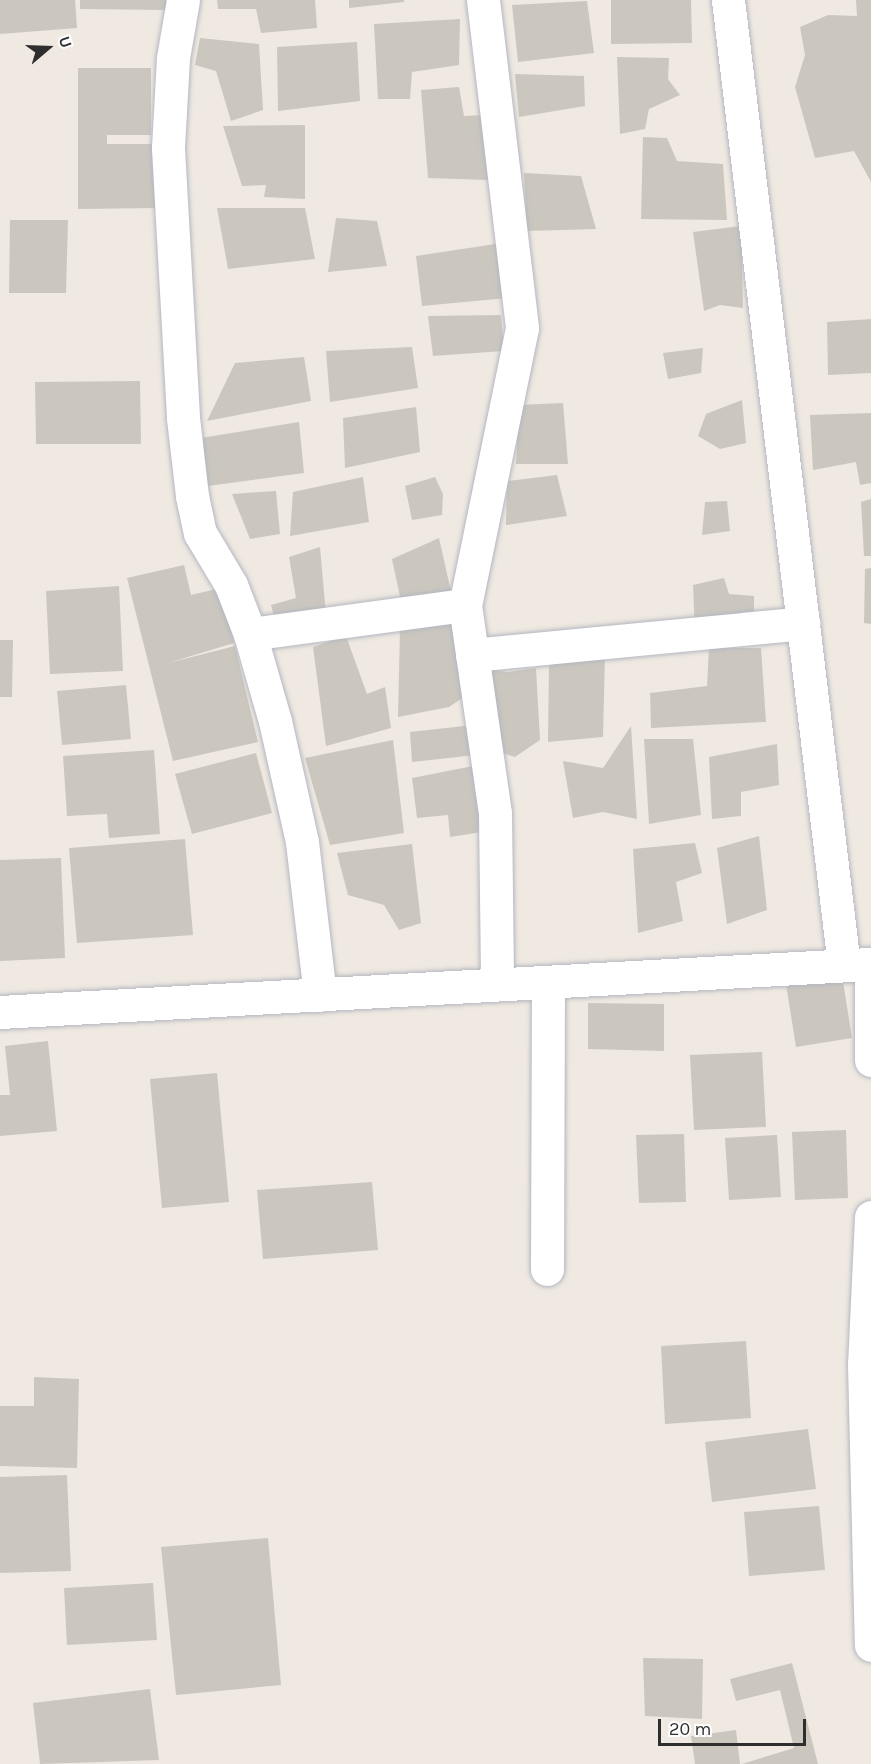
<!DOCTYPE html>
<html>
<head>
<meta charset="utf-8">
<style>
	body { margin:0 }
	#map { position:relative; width:871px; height:1764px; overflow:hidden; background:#efe9e1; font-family:Karla,sans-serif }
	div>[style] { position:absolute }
	.building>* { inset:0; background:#cbc7bf }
	.roads { filter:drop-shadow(0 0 2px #b4b7c1) drop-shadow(0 0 2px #b4b7c1) }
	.minor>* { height:33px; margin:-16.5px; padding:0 16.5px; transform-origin:16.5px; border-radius:16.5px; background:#fff }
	span { translate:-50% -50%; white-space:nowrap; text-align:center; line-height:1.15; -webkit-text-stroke:6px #fff; paint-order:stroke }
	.north { position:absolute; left:18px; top:18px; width:60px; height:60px; -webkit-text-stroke:4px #fff; paint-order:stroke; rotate:71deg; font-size:16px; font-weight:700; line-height:24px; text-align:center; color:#2e2e2e }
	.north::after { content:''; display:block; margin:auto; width:21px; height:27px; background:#2e2e2e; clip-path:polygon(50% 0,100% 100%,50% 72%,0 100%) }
	.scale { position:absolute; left:658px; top:1719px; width:148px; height:27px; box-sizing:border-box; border:3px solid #2e2e2e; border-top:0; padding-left:8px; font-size:18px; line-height:21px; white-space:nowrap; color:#2e2e2e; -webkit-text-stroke:4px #fff; paint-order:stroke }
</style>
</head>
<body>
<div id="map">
	<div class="building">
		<div style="clip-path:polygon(0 0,75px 0,77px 28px,0 34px)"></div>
		<div style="clip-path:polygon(80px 0,166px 0,166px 10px,80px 9px)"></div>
		<div style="clip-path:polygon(217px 0,315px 0,317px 28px,261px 33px,256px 9px,218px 9px)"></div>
		<div style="clip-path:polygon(349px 0,404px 0,404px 2px,349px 8px)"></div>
		<div style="clip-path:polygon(611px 0,691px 0,692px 43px,611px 44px)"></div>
		<div style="clip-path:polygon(856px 0,871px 0,871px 182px,854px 151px,815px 158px,795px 87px,805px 55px,800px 27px,828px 15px,857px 16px)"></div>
		<div style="clip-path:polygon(587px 1px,594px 53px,518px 62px,512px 5px)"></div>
		<div style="clip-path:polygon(460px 19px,459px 65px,412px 72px,410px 99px,378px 99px,374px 24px)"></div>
		<div style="clip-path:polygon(200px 38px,259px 44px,263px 110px,231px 121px,216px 71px,195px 65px)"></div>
		<div style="clip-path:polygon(357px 42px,360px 101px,278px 111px,277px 47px)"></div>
		<div style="clip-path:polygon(617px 57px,669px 58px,668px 79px,680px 95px,649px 109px,645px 129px,620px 134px)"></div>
		<div style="clip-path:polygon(78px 68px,151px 68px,151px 135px,107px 135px,107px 144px,158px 144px,158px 208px,78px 209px)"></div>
		<div style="clip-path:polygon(515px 74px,584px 76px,585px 106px,519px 117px)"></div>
		<div style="clip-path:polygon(459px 87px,464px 116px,484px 115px,488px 180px,428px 178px,421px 90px)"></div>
		<div style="clip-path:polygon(305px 125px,305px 199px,264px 197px,266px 185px,242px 186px,223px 126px)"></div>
		<div style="clip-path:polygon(643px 137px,667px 138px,677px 161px,723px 164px,727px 220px,641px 219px)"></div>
		<div style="clip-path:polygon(524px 173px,581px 176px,596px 229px,527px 231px)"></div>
		<div style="clip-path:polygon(217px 208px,305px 208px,315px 259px,228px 269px)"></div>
		<div style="clip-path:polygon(336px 218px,377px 221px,387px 266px,328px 272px)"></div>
		<div style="clip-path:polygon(10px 220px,68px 220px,66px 293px,9px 293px)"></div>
		<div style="clip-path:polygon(741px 226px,743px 308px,720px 305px,704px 311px,693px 232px)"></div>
		<div style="clip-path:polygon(502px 243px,507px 298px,422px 306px,416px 256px)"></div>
		<div style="clip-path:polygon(501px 315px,504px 351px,433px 356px,428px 316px)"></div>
		<div style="clip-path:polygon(871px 319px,871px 373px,828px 375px,827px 322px)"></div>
		<div style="clip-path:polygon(412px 347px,418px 388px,330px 402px,326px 351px)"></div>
		<div style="clip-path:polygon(703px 348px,701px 373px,668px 379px,663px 353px)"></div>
		<div style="clip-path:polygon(304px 357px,311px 401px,207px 421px,235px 363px)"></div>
		<div style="clip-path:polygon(140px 381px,141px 444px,36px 444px,35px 382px)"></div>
		<div style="clip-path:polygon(742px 400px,746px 443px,720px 449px,698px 436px,706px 414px)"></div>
		<div style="clip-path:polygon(563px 403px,568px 464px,516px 464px,519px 405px)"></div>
		<div style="clip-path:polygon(416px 407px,420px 452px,345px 468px,343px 418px)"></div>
		<div style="clip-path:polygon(871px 413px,871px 483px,860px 485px,856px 462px,813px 470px,810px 415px)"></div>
		<div style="clip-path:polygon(299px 422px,304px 473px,208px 486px,196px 465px,195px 439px)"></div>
		<div style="clip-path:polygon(557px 475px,567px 516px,506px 525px,507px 481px)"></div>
		<div style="clip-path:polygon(363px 477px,369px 522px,290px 536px,293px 492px)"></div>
		<div style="clip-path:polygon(435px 477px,443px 494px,442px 515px,412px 520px,405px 486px)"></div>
		<div style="clip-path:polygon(276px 491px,280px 534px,250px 539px,232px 494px)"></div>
		<div style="clip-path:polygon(871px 499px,871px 556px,864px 556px,861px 502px)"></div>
		<div style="clip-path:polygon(727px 501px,730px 531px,702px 535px,705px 502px)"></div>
		<div style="clip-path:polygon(439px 538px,452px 596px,402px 606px,392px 559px)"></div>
		<div style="clip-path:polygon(320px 547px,326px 615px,276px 624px,271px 605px,296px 598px,289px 557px)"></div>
		<div style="clip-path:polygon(184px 565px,191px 595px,221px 588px,234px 643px,168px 663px,235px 646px,258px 742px,173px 761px,127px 578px)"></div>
		<div style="clip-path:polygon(871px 568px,871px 624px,864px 623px,865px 569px)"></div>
		<div style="clip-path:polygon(724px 578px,729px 594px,754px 596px,754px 627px,695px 633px,693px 585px)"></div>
		<div style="clip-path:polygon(119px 586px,123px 671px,50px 674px,46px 591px)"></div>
		<div style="clip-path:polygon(453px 618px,467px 695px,449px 707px,398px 717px,400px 628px)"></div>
		<div style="clip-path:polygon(346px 636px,367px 694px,385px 687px,391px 728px,326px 746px,313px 647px)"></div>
		<div style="clip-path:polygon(0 640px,13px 640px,12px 697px,0 697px)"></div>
		<div style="clip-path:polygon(709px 648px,761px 648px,766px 722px,651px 728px,650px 693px,707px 686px)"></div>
		<div style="clip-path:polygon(605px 654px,603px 737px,548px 742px,549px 665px)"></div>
		<div style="clip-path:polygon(536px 668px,540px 740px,515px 757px,496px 751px,482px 669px,508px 672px)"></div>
		<div style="clip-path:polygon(126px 685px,131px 739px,62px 745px,57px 691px)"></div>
		<div style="clip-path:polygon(473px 725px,476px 755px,412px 762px,410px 732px)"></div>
		<div style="clip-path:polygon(631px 726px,637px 819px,603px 812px,573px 818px,563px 761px,603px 768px)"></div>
		<div style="clip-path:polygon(644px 739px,693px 739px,701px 815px,649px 824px)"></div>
		<div style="clip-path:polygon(393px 740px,404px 833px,330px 845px,305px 758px)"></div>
		<div style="clip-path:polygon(777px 744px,779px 785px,741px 792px,741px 816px,712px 819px,709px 757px)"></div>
		<div style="clip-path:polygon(154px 750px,160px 834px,109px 838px,107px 814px,67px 816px,63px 756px)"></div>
		<div style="clip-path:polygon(256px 753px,272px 813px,192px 834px,175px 774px)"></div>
		<div style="clip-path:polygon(473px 766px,482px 832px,450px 837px,448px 815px,417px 818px,412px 778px)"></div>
		<div style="clip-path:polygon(759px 836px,767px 910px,727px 924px,717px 848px)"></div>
		<div style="clip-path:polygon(185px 839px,193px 935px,77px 943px,69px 848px)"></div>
		<div style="clip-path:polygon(695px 843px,702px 873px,676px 882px,683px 921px,638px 933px,633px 849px)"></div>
		<div style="clip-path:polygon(412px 844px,421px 923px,399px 930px,384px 905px,348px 895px,337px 853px)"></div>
		<div style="clip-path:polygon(61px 858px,65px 958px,0 961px,0 860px)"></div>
		<div style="clip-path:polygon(842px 975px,852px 1038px,796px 1047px,786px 984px)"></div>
		<div style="clip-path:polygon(588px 1003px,664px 1004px,664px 1051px,588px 1049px)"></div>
		<div style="clip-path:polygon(48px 1041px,57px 1131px,0 1136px,0 1095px,10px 1095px,5px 1046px)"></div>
		<div style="clip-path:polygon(762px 1052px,766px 1127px,694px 1130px,690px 1055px)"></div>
		<div style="clip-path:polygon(217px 1073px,229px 1202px,162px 1208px,150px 1079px)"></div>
		<div style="clip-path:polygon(846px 1130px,848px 1198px,795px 1200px,792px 1132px)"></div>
		<div style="clip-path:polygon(684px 1134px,686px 1202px,639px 1203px,636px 1135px)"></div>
		<div style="clip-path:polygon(777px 1135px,781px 1197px,729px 1200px,725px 1138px)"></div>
		<div style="clip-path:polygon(372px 1182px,378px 1250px,263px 1259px,257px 1190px)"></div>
		<div style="clip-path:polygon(746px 1341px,751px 1418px,665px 1424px,661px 1346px)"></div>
		<div style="clip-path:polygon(34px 1377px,79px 1379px,77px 1468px,0 1466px,0 1406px,34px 1406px)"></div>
		<div style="clip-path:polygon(808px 1429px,816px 1489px,712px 1502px,705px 1442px)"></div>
		<div style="clip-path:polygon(67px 1475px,71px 1571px,0 1573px,0 1477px)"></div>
		<div style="clip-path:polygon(819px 1506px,825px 1570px,749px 1576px,744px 1512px)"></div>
		<div style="clip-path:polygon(268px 1538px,281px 1685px,176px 1695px,161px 1547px)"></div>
		<div style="clip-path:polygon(153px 1583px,157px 1640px,67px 1645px,64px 1588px)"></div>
		<div style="clip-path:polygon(643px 1658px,703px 1659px,702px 1719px,645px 1716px)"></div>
		<div style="clip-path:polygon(792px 1663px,818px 1764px,742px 1764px,794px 1748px,780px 1690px,736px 1701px,730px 1679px)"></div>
		<div style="clip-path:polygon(150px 1689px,159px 1760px,40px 1764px,33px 1703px)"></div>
		<div style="clip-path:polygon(736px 1730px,740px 1764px,695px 1764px,691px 1736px)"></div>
	</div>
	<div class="roads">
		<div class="minor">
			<div style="left:183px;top:0;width:59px;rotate:99.8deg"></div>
			<div style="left:173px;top:58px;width:90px;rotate:93.2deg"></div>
			<div style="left:168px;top:148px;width:270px;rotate:86.8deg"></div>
			<div style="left:183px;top:418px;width:79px;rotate:83.4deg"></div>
			<div style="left:192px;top:496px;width:38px;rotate:78deg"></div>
			<div style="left:200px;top:533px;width:61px;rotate:59.2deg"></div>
			<div style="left:231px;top:585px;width:53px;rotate:68.8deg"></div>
			<div style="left:250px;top:634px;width:91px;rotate:74deg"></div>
			<div style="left:275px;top:721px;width:124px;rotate:77.4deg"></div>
			<div style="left:302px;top:842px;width:154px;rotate:83.3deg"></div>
			<div style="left:483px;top:0;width:330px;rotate:83.2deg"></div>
			<div style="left:522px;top:328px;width:283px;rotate:101.6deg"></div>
			<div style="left:465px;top:605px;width:210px;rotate:81.8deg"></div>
			<div style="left:495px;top:813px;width:171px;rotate:89.3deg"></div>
			<div style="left:728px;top:0;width:972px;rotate:83.15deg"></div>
			<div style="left:250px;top:634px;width:217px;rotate:-7.7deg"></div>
			<div style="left:472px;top:655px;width:333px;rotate:-5.5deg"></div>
			<div style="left:871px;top:964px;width:96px;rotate:90deg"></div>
			<div style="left:0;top:1012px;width:871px;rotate:-3.16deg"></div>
			<div style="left:871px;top:1217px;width:147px;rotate:92.7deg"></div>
			<div style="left:864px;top:1364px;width:281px;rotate:88.6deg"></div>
			<div style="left:547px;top:1269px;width:287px;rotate:-89.8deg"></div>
		</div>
	</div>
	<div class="north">U</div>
	<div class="scale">20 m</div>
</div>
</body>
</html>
